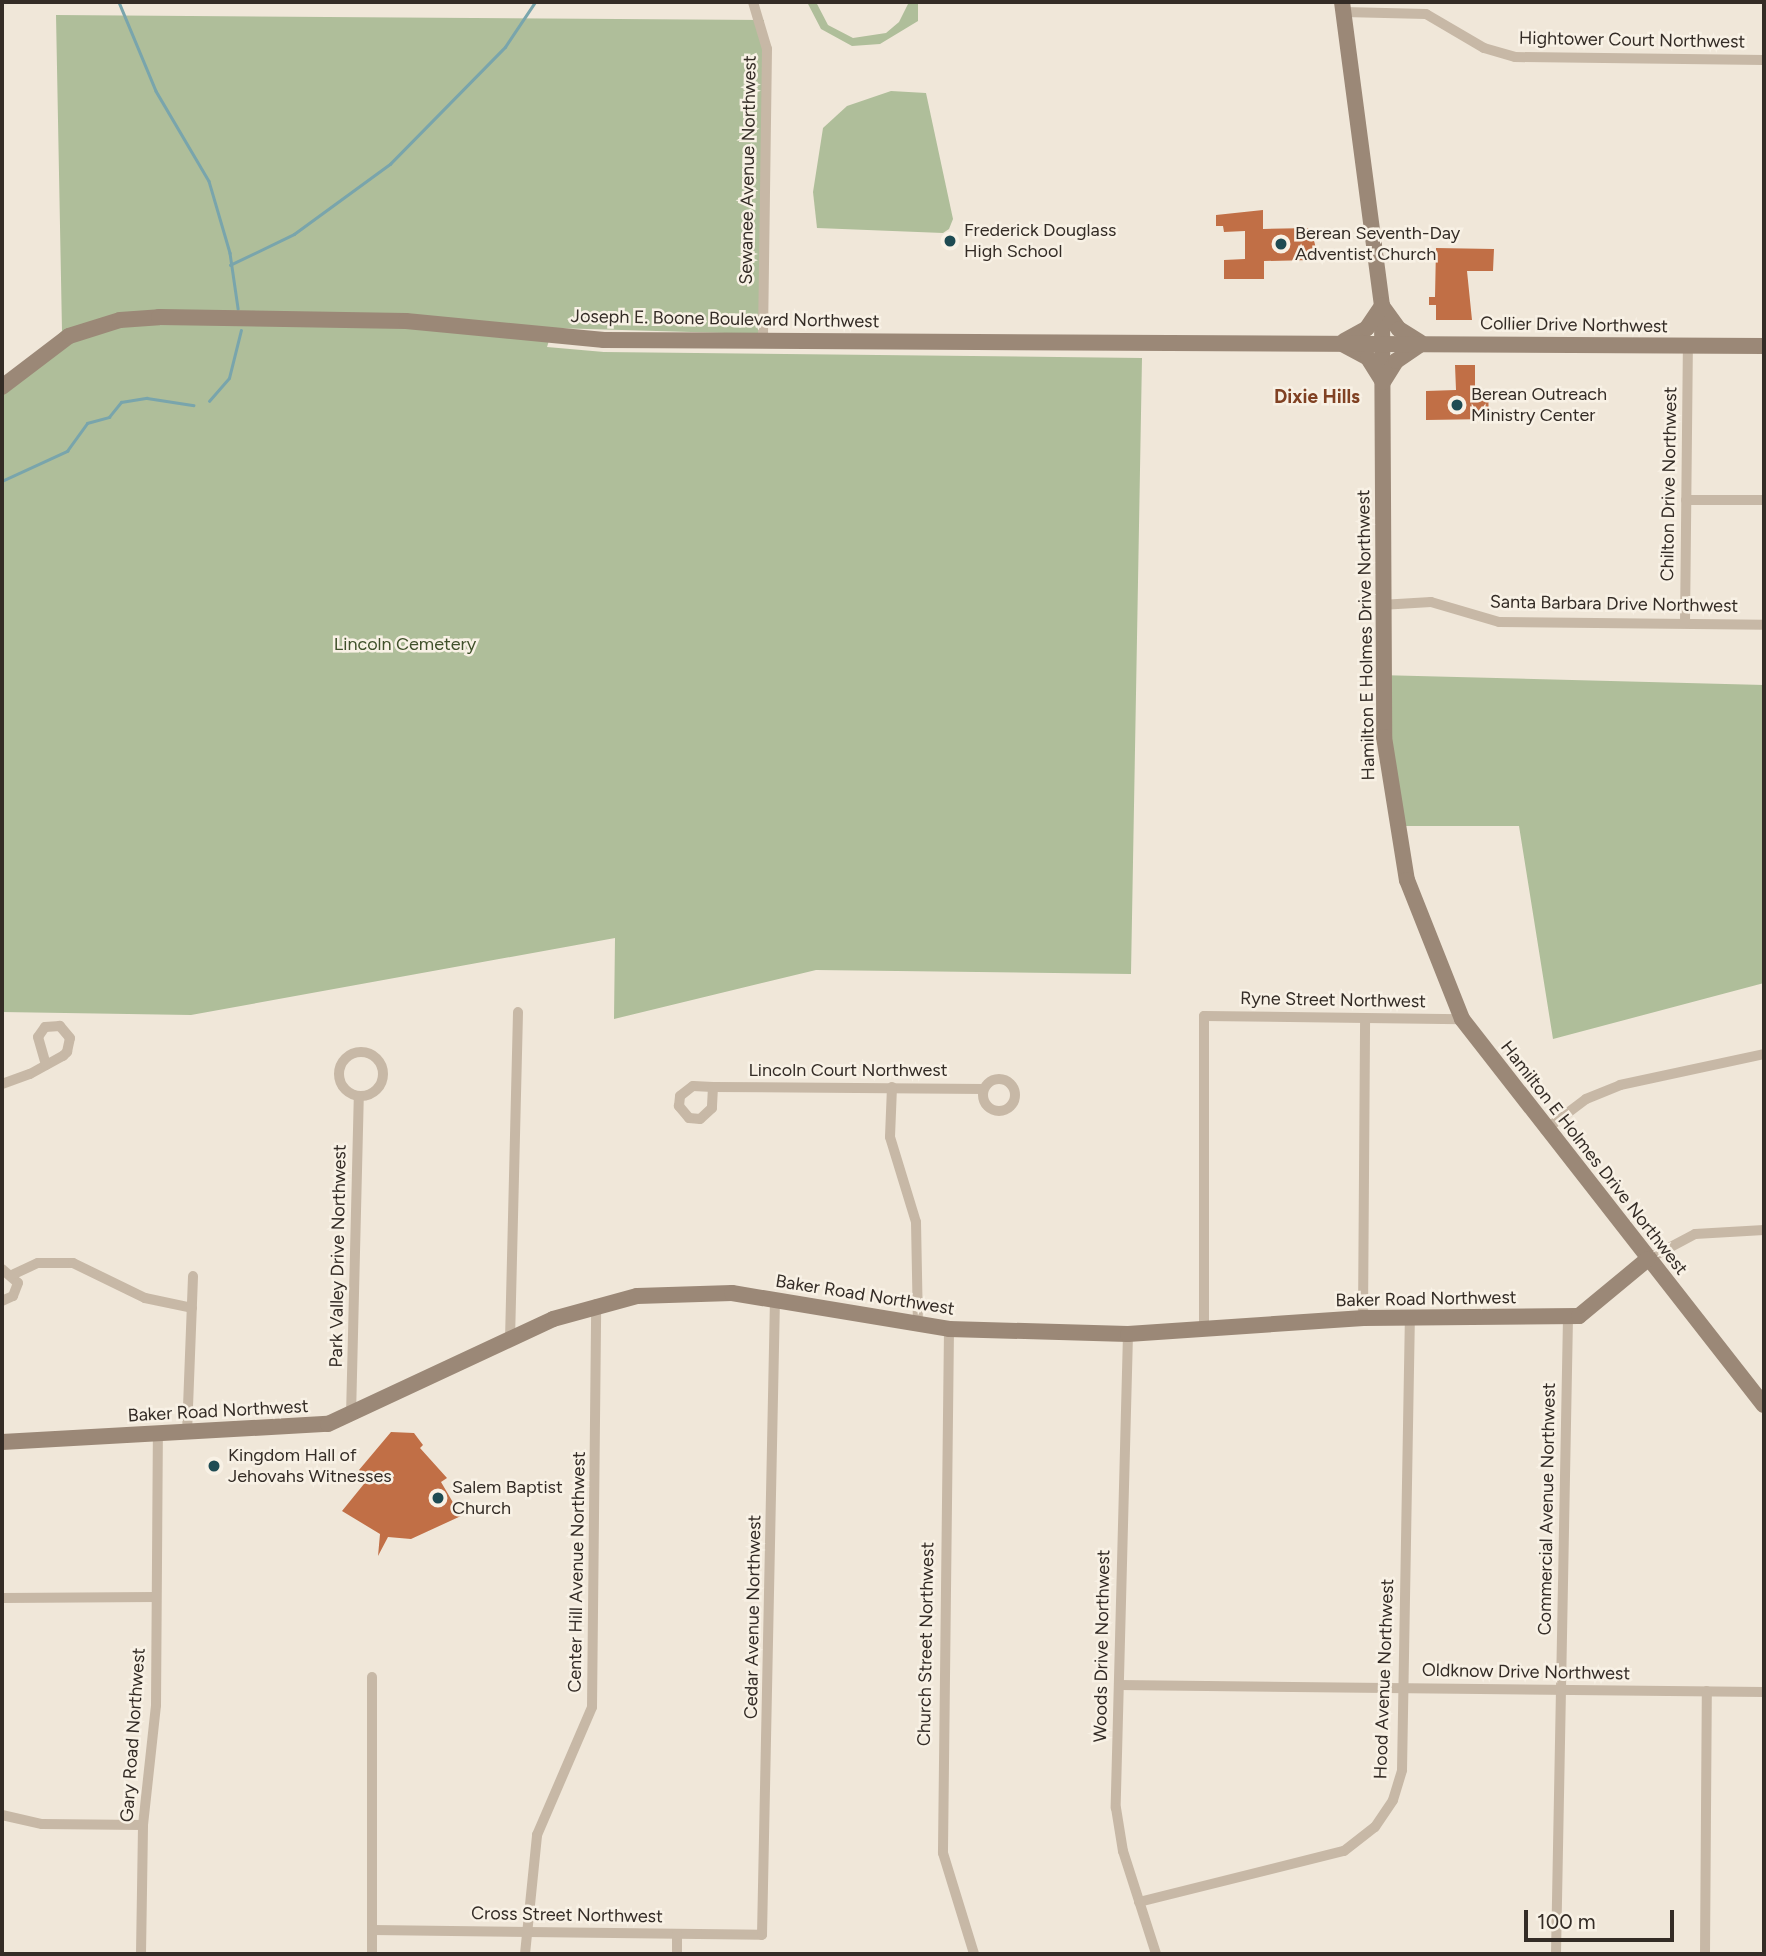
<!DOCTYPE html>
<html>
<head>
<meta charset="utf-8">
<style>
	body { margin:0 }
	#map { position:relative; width:1766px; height:1956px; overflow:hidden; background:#f0e7d9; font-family:Figtree,sans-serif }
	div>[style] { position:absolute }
	.green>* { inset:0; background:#afbe9a }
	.stream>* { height:2.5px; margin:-1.25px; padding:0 1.25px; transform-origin:1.25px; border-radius:1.25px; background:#79a5ac }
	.building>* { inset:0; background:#c16f46 }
	.street>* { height:10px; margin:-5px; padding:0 5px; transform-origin:5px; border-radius:5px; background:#c7b8a6 }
	.street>.ring { margin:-5px; padding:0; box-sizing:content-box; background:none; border:10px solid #c7b8a6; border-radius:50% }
	.secondary>* { height:16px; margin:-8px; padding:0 8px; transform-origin:8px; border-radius:8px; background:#9b8877 }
	.dots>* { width:19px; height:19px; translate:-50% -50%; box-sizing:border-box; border:4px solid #f8f1e5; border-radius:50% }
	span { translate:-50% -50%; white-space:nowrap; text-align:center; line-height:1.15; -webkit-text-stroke:5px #f8f1e5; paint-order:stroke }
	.street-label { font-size:18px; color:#342c26 }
	.poi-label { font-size:18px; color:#342c26 }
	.left { translate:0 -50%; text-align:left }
	.park-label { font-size:18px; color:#40512b }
	.neighbourhood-label { font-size:19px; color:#804123; font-weight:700 }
	.frame { position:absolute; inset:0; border:4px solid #342c26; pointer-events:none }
	.scale { position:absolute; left:1524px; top:1910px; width:150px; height:32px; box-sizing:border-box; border:4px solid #342c26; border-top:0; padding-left:9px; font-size:21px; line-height:24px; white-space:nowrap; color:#342c26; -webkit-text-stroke:5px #f8f1e5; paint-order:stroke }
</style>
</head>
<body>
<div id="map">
	<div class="green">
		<div style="clip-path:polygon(807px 2px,816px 2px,828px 25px,853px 38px,886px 33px,899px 22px,909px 2px,918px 2px,918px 21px,880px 44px,852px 46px,821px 29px)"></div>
		<div style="clip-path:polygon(56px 15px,764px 20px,760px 334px,553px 328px,547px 347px,604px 352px,1142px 358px,1131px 974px,816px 970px,614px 1019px,615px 938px,191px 1015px,2px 1012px,2px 389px,62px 331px)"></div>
		<div style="clip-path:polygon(891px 91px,926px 93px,953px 219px,949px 229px,943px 233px,817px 228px,813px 192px,823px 128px,847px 106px)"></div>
		<div style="clip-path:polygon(1378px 675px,1764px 685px,1764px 983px,1553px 1039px,1519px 826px,1401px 826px)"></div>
	</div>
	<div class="stream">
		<div style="left:119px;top:2px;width:96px;rotate:67.4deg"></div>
		<div style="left:156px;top:91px;width:104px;rotate:59.5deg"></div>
		<div style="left:209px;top:181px;width:75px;rotate:73.7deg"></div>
		<div style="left:230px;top:253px;width:56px;rotate:81.7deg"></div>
		<div style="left:230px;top:265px;width:71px;rotate:-25.8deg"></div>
		<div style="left:294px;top:234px;width:119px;rotate:-36.1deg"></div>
		<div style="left:390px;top:164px;width:164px;rotate:-45.5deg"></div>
		<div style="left:505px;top:47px;width:54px;rotate:-56.3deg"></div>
		<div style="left:209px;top:401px;width:30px;rotate:-49deg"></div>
		<div style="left:229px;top:378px;width:49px;rotate:-76deg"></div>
		<div style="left:2px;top:481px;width:72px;rotate:-24.8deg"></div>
		<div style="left:67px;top:451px;width:34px;rotate:-54deg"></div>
		<div style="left:87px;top:423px;width:23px;rotate:-15deg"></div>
		<div style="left:109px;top:417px;width:19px;rotate:-51deg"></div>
		<div style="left:121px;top:402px;width:26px;rotate:-9deg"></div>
		<div style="left:147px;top:398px;width:47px;rotate:8.7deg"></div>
	</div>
	<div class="building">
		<div style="clip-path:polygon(1263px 210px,1263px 229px,1311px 228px,1317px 253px,1312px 260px,1264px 261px,1264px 279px,1224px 279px,1224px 260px,1245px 259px,1245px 231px,1224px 232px,1223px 226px,1216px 226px,1216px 215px)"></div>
		<div style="clip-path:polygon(1436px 248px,1494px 249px,1493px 271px,1467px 271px,1472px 320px,1436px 320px,1436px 305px,1429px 305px,1429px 297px,1435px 297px)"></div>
		<div style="clip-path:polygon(1455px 365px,1475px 365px,1475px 391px,1488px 390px,1489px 419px,1426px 420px,1426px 391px,1456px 390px)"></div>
		<div style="clip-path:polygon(391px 1432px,414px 1433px,423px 1445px,420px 1448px,447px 1478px,441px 1482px,461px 1516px,411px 1539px,388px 1537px,378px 1556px,380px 1534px,342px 1511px,368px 1479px,359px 1470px)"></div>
	</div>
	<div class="street">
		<div style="left:753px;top:2px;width:49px;rotate:73.4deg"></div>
		<div style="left:767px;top:49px;width:292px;rotate:90.8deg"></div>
		<div style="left:1344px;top:12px;width:82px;rotate:1.4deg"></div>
		<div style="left:1426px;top:14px;width:67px;rotate:30.4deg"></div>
		<div style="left:1484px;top:48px;width:32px;rotate:16deg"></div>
		<div style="left:1515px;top:57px;width:249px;rotate:0.7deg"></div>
		<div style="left:1686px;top:500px;width:78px"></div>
		<div style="left:1381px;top:605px;width:50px;rotate:-3.4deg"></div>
		<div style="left:1431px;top:602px;width:71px;rotate:16.4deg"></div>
		<div style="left:1499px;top:622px;width:265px;rotate:0.6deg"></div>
		<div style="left:1685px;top:623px;width:277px;rotate:-89.4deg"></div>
		<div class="ring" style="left:339px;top:1052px;width:34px;height:34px"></div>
		<div class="ring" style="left:983px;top:1079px;width:22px;height:22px"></div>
		<div style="left:2px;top:1084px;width:30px;rotate:-20deg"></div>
		<div style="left:30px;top:1074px;width:38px;rotate:-29deg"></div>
		<div style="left:63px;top:1056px;width:6px;rotate:-45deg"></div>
		<div style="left:67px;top:1052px;width:14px;rotate:-78deg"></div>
		<div style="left:70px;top:1038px;width:16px;rotate:-130deg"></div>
		<div style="left:60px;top:1026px;width:15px;rotate:176deg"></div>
		<div style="left:45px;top:1027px;width:12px;rotate:125deg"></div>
		<div style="left:38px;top:1037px;width:29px;rotate:74deg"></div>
		<div style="left:693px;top:1086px;width:20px;rotate:3deg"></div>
		<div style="left:713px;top:1087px;width:21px;rotate:93deg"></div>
		<div style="left:712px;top:1108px;width:16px;rotate:137deg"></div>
		<div style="left:700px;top:1119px;width:11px;rotate:-175deg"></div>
		<div style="left:689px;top:1118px;width:16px;rotate:-130deg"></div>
		<div style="left:679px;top:1106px;width:10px;rotate:-84deg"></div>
		<div style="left:680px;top:1096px;width:16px;rotate:-38deg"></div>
		<div style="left:713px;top:1087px;width:270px;rotate:0.4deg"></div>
		<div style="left:892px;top:1087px;width:50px;rotate:92.3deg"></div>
		<div style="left:890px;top:1137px;width:89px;rotate:73deg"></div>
		<div style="left:916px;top:1222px;width:103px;rotate:88.9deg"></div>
		<div style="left:1545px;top:1130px;width:51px;rotate:-37.1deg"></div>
		<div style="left:1586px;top:1099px;width:37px;rotate:-22deg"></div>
		<div style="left:1620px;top:1085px;width:147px;rotate:-12.1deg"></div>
		<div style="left:1648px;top:1259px;width:53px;rotate:-28deg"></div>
		<div style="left:1695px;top:1234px;width:69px;rotate:-3.3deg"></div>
		<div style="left:2px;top:1269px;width:21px;rotate:41deg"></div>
		<div style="left:18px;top:1283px;width:14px;rotate:111deg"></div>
		<div style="left:13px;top:1296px;width:12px;rotate:156deg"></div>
		<div style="left:14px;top:1274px;width:26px;rotate:-25deg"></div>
		<div style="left:38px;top:1263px;width:35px"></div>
		<div style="left:73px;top:1263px;width:80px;rotate:25.9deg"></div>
		<div style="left:145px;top:1298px;width:48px;rotate:12deg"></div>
		<div style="left:1363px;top:1318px;width:300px;rotate:-89.6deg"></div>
		<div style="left:1204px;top:1328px;width:312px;rotate:-90deg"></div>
		<div style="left:1204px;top:1016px;width:258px;rotate:0.7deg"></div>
		<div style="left:949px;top:1329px;width:524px;rotate:90.66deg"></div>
		<div style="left:943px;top:1853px;width:106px;rotate:72.9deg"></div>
		<div style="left:1128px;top:1334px;width:474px;rotate:91.5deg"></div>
		<div style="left:1116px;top:1808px;width:44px;rotate:80.8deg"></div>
		<div style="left:1123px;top:1851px;width:108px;rotate:72.2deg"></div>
		<div style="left:510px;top:1340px;width:328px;rotate:-88.6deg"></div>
		<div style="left:351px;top:1416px;width:319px;rotate:-88.6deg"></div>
		<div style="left:187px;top:1433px;width:157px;rotate:-87.8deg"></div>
		<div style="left:2px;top:1598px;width:154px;rotate:-0.4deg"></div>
		<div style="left:372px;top:1677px;width:277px;rotate:90deg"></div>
		<div style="left:1119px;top:1685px;width:645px;rotate:0.62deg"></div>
		<div style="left:2px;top:1815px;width:41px;rotate:12.7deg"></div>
		<div style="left:42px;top:1824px;width:101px;rotate:0.6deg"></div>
		<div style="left:1139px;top:1902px;width:211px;rotate:-14deg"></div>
		<div style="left:1344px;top:1851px;width:39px;rotate:-38deg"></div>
		<div style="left:1375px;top:1827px;width:32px;rotate:-56deg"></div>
		<div style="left:1393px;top:1800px;width:31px;rotate:-73deg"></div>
		<div style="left:1402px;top:1770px;width:453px;rotate:-89deg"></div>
		<div style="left:373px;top:1930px;width:389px;rotate:0.7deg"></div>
		<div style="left:762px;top:1935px;width:636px;rotate:-88.83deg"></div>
		<div style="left:141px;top:1954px;width:129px;rotate:-89.1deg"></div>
		<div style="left:143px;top:1825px;width:121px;rotate:-83.8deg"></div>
		<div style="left:156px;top:1705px;width:271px;rotate:-89.6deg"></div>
		<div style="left:525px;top:1954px;width:120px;rotate:-84.2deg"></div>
		<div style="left:537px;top:1835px;width:139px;rotate:-66.7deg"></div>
		<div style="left:592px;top:1707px;width:403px;rotate:-89.4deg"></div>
		<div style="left:677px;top:1954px;width:20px;rotate:-90deg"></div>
		<div style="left:1556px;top:1954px;width:638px;rotate:-88.92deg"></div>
		<div style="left:1705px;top:1954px;width:263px;rotate:-89.6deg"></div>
	</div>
	<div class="secondary">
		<div style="left:1342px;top:2px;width:307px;rotate:82.5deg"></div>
		<div style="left:1382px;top:306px;width:431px;rotate:89.7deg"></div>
		<div style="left:1384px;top:737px;width:145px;rotate:80.9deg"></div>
		<div style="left:1407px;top:880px;width:149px;rotate:68.4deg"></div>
		<div style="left:1462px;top:1019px;width:490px;rotate:52deg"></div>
		<div style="left:1382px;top:306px;width:29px;rotate:54deg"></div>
		<div style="left:1399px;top:329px;width:25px;rotate:32deg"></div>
		<div style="left:1344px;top:341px;width:26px;rotate:-29deg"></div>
		<div style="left:1367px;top:328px;width:27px;rotate:-56deg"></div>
		<div style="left:1344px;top:345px;width:27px;rotate:28deg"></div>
		<div style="left:1368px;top:358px;width:26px;rotate:58deg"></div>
		<div style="left:1383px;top:382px;width:25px;rotate:-58deg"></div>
		<div style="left:1396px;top:361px;width:30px;rotate:-34deg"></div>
		<div style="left:2px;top:387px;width:84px;rotate:-37.3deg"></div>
		<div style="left:69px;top:336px;width:53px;rotate:-17.4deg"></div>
		<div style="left:120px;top:320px;width:39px;rotate:-4deg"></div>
		<div style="left:159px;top:317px;width:247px;rotate:0.9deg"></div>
		<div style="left:406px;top:321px;width:199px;rotate:5.5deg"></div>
		<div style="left:604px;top:340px;width:1160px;rotate:0.3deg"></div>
		<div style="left:2px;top:1442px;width:326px;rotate:-3.2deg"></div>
		<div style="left:328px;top:1424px;width:248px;rotate:-25deg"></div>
		<div style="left:553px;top:1319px;width:87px;rotate:-15.3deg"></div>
		<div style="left:637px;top:1296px;width:95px;rotate:-1.8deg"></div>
		<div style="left:732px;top:1293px;width:220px;rotate:9.4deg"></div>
		<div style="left:949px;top:1329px;width:179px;rotate:1.6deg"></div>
		<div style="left:1128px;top:1334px;width:236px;rotate:-3.9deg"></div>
		<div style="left:1363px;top:1318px;width:216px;rotate:-0.5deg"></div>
		<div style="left:1579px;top:1316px;width:89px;rotate:-39.6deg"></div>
	</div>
	<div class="dots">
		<div style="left:950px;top:241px;background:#1e4b53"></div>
		<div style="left:1281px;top:244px;background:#1e4b53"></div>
		<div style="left:1457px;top:405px;background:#1e4b53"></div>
		<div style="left:214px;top:1466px;background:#1e4b53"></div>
		<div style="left:438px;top:1498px;background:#1e4b53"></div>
	</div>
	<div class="street-label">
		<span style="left:1632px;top:40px;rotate:1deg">Hightower Court Northwest</span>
		<span style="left:748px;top:170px;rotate:-89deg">Sewanee Avenue Northwest</span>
		<span style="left:725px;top:319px;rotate:1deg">Joseph E. Boone Boulevard Northwest</span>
		<span style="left:1574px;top:325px;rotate:1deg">Collier Drive Northwest</span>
		<span style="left:1669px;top:484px;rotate:-89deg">Chilton Drive Northwest</span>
		<span style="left:1614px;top:604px;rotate:1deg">Santa Barbara Drive Northwest</span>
		<span style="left:1366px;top:635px;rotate:-91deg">Hamilton E Holmes Drive Northwest</span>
		<span style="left:1333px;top:1000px;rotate:1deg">Ryne Street Northwest</span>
		<span style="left:848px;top:1070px">Lincoln Court Northwest</span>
		<span style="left:1594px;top:1158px;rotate:52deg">Hamilton E Holmes Drive Northwest</span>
		<span style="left:338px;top:1256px;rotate:-89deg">Park Valley Drive Northwest</span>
		<span style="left:865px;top:1295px;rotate:9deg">Baker Road Northwest</span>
		<span style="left:1426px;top:1299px;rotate:-1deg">Baker Road Northwest</span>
		<span style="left:218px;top:1411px;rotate:-3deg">Baker Road Northwest</span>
		<span style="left:1547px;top:1509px;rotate:-89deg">Commercial Avenue Northwest</span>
		<span style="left:577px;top:1572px;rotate:-89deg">Center Hill Avenue Northwest</span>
		<span style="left:753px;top:1617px;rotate:-89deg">Cedar Avenue Northwest</span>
		<span style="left:926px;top:1644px;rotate:-89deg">Church Street Northwest</span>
		<span style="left:1102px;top:1646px;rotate:-89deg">Woods Drive Northwest</span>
		<span style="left:1526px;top:1672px;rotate:1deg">Oldknow Drive Northwest</span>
		<span style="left:1384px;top:1679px;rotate:-88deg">Hood Avenue Northwest</span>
		<span style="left:133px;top:1735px;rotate:-86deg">Gary Road Northwest</span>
		<span style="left:567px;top:1915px;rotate:1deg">Cross Street Northwest</span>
	</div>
	<div class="poi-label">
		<span class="left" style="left:964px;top:241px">Frederick Douglass<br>High School</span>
		<span class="left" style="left:1295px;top:244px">Berean Seventh-Day<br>Adventist Church</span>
		<span class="left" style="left:1471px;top:405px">Berean Outreach<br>Ministry Center</span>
		<span class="left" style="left:228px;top:1466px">Kingdom Hall of<br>Jehovahs Witnesses</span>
		<span class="left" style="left:452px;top:1498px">Salem Baptist<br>Church</span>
	</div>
	<div class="park-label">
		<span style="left:405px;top:644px">Lincoln Cemetery</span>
	</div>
	<div class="neighbourhood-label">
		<span style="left:1317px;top:397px">Dixie Hills</span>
	</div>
	<div class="frame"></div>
	<div class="scale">100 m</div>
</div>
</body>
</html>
